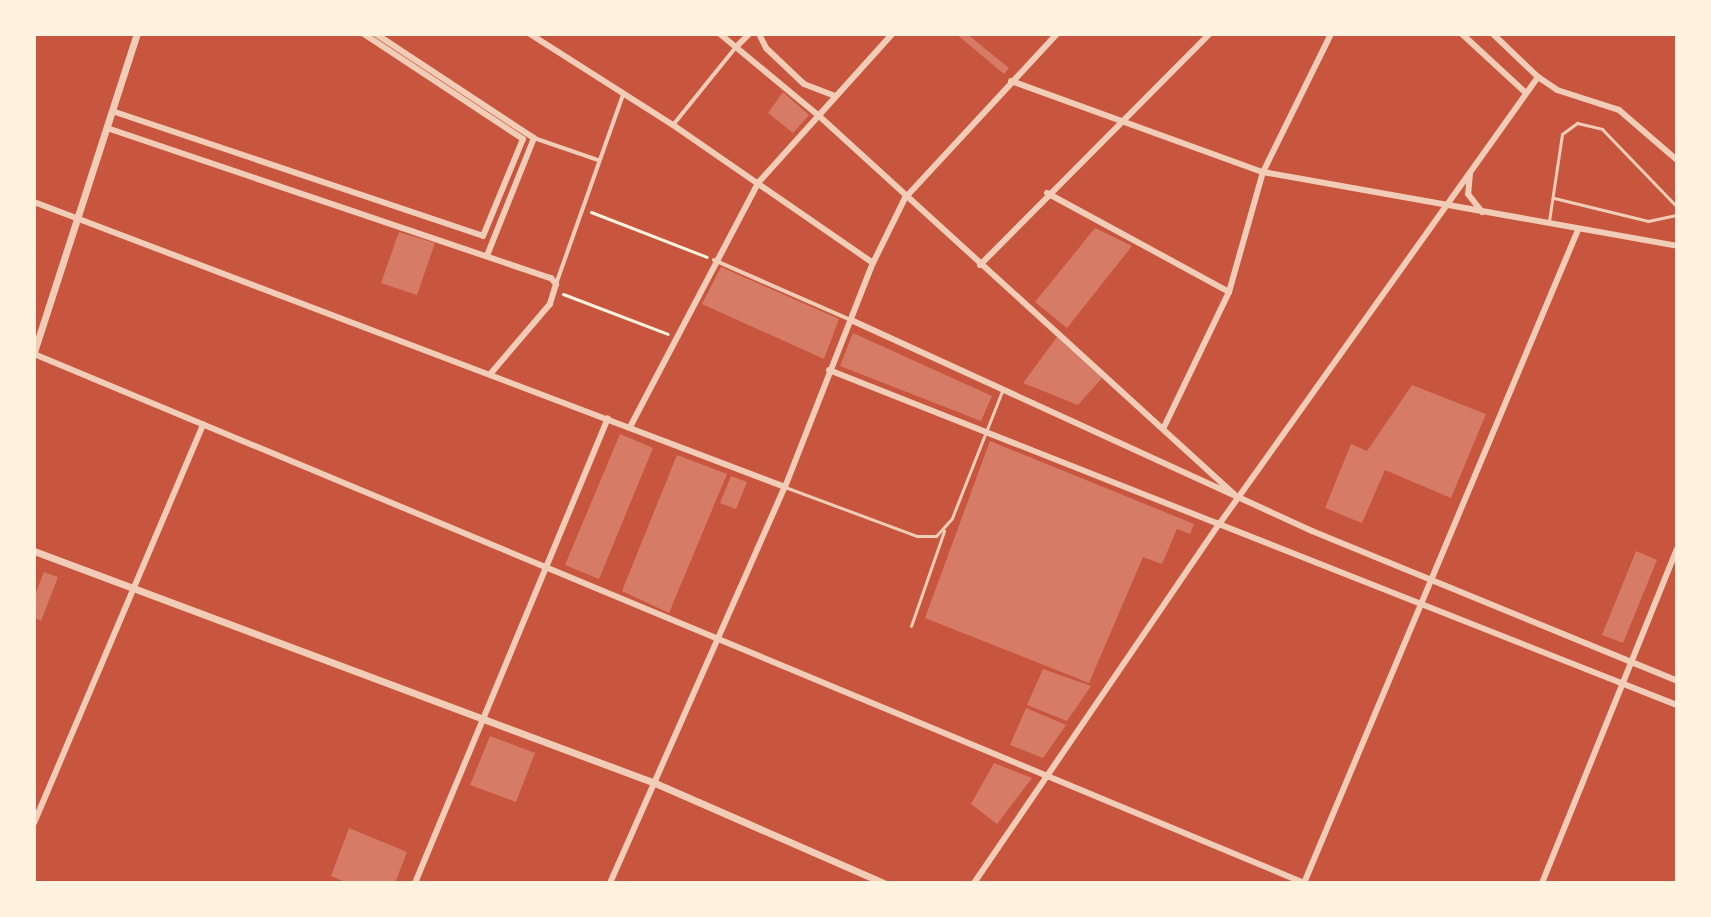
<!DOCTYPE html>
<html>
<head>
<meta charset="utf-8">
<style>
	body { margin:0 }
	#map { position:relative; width:1711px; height:917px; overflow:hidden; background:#c8553d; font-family:"Sofia Sans Condensed",sans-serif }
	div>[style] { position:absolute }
	.building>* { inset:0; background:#d67c66 }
	.path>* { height:3px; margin:-1.5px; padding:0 1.5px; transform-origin:1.5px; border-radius:1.5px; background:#fff3e0 }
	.service>* { height:3px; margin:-1.5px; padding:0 1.5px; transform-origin:1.5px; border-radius:1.5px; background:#f1ccb7 }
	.pedestrian>* { height:4px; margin:-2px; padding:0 2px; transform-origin:2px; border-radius:2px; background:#f1ccb7 }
	.minor>* { height:6px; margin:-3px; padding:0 3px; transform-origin:3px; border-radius:3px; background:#f1ccb7 }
	.tertiary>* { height:7px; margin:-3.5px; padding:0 3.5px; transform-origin:3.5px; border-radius:3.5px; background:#f1ccb7 }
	span { translate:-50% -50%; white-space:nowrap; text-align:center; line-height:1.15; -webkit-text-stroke:8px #fff3e0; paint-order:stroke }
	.frame { position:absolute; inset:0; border:36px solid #fff3e0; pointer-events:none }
</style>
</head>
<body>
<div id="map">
	<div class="building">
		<div style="clip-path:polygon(956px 34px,967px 34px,1009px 68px,1004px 74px)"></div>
		<div style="clip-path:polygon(783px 92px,809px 115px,793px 133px,768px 113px)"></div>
		<div style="clip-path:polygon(1095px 228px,1132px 246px,1067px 328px,1035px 302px)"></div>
		<div style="clip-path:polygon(399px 232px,435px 243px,417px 295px,381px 283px)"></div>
		<div style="clip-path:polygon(721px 267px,839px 319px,824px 359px,702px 304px)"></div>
		<div style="clip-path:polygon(853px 333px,992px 396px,981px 421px,840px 366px)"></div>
		<div style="clip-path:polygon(1057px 337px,1102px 378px,1078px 405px,1023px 383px)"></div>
		<div style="clip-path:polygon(1412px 385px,1486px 414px,1451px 498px,1385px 470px,1362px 523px,1325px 508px,1351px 444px,1367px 451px)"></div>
		<div style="clip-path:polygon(620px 434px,653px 448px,599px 579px,565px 565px)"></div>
		<div style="clip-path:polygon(990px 441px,1194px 524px,1190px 534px,1177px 529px,1162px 564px,1143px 557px,1089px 683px,925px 618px)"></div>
		<div style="clip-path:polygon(677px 455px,727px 474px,669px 613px,622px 591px)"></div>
		<div style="clip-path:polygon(731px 476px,747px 482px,736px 509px,720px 503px)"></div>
		<div style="clip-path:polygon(1636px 551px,1657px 560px,1623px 643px,1602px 635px)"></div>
		<div style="clip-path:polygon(44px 572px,58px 577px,41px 621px,34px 617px,34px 598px)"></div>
		<div style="clip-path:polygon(1043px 669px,1091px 686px,1067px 721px,1027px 705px)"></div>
		<div style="clip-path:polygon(1026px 708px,1066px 725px,1043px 758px,1010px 745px)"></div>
		<div style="clip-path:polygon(490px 736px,535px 753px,516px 802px,470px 785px)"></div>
		<div style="clip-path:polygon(994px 763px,1032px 778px,997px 824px,971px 804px)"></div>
		<div style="clip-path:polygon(349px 828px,407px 852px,395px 883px,348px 883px,331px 876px)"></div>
	</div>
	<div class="path">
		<div style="left:591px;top:212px;width:124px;rotate:21.2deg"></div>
		<div style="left:563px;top:294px;width:112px;rotate:20.9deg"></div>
	</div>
	<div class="service">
		<div style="left:1554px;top:198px;width:97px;rotate:13.7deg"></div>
		<div style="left:1648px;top:221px;width:30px;rotate:-12deg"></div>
		<div style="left:1549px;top:221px;width:88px;rotate:-81.5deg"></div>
		<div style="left:1562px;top:134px;width:19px;rotate:-36deg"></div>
		<div style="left:1577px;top:123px;width:26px;rotate:13deg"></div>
		<div style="left:1602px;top:129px;width:108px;rotate:46.1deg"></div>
		<div style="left:785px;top:487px;width:141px;rotate:20.4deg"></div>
		<div style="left:917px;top:536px;width:19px"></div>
		<div style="left:936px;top:536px;width:24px;rotate:-48deg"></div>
		<div style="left:952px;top:518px;width:136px;rotate:-68.5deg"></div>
		<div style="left:911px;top:626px;width:101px;rotate:-70.8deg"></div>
	</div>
	<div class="pedestrian">
		<div style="left:673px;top:125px;width:100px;rotate:-51.1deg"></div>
		<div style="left:534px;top:138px;width:68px;rotate:19deg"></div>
		<div style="left:714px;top:260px;width:150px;rotate:23.7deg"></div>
		<div style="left:556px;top:284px;width:201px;rotate:-70.5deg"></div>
	</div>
	<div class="minor">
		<div style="left:376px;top:34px;width:189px;rotate:33.4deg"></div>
		<div style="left:534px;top:138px;width:124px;rotate:111.8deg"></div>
		<div style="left:530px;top:34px;width:169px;rotate:32.5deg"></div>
		<div style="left:673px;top:125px;width:243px;rotate:34.6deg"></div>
		<div style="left:720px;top:34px;width:127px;rotate:39.6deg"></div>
		<div style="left:818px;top:115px;width:563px;rotate:42.34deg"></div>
		<div style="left:759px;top:34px;width:16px;rotate:63deg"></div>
		<div style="left:766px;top:48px;width:52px;rotate:43.5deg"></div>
		<div style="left:804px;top:84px;width:34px;rotate:21deg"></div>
		<div style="left:1462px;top:34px;width:87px;rotate:42.7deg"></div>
		<div style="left:1493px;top:34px;width:62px;rotate:43.7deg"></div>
		<div style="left:1538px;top:77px;width:23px;rotate:34deg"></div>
		<div style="left:1557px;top:90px;width:65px;rotate:17.9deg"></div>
		<div style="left:1619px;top:110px;width:77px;rotate:40.8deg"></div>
		<div style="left:736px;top:47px;width:18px;rotate:-45deg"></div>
		<div style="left:1011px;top:81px;width:268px;rotate:19.9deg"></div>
		<div style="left:1263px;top:172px;width:421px;rotate:10.1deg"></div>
		<div style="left:115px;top:112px;width:388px;rotate:18.6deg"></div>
		<div style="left:483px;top:236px;width:105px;rotate:-67.6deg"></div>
		<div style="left:523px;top:139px;width:191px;rotate:-146.6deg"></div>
		<div style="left:110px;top:129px;width:465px;rotate:18.7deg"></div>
		<div style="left:551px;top:278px;width:8px;rotate:50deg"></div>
		<div style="left:556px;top:284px;width:21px;rotate:107deg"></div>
		<div style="left:550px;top:304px;width:91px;rotate:130.5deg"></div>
		<div style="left:1470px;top:173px;width:21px;rotate:95deg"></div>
		<div style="left:1468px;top:194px;width:23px;rotate:52deg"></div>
		<div style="left:1047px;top:193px;width:207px;rotate:28.5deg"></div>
		<div style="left:34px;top:202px;width:803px;rotate:20.78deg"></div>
		<div style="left:980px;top:265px;width:325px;rotate:-45.2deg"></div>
		<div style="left:851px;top:320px;width:507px;rotate:24.59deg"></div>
		<div style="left:1312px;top:531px;width:395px;rotate:22.3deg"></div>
		<div style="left:34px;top:354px;width:1376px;rotate:22.61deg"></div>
		<div style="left:829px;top:370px;width:912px;rotate:21.56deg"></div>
		<div style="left:630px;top:427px;width:276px;rotate:-62.3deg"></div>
		<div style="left:758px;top:183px;width:200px;rotate:-48deg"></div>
		<div style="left:1164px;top:427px;width:150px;rotate:-64.3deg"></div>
		<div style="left:1229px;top:292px;width:125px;rotate:-74.2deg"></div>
		<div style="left:1263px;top:172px;width:154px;rotate:-63.8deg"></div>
		<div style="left:34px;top:823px;width:433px;rotate:-67deg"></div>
		<div style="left:415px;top:883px;width:503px;rotate:-67.46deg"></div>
		<div style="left:610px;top:883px;width:433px;rotate:-66.2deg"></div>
		<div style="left:785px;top:487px;width:241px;rotate:-68.6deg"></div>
		<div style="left:873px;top:263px;width:72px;rotate:-63.8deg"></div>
		<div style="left:905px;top:198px;width:224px;rotate:-47.2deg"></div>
		<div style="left:974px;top:883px;width:436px;rotate:-55.7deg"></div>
		<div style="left:1220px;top:523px;width:548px;rotate:-54.51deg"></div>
		<div style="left:1304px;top:883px;width:708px;rotate:-67.24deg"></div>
		<div style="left:1542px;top:883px;width:360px;rotate:-68deg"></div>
	</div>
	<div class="tertiary">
		<div style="left:34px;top:352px;width:334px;rotate:-72.1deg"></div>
		<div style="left:34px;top:551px;width:663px;rotate:20.49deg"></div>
		<div style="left:655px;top:783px;width:250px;rotate:23.6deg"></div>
	</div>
	<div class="frame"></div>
</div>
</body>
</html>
